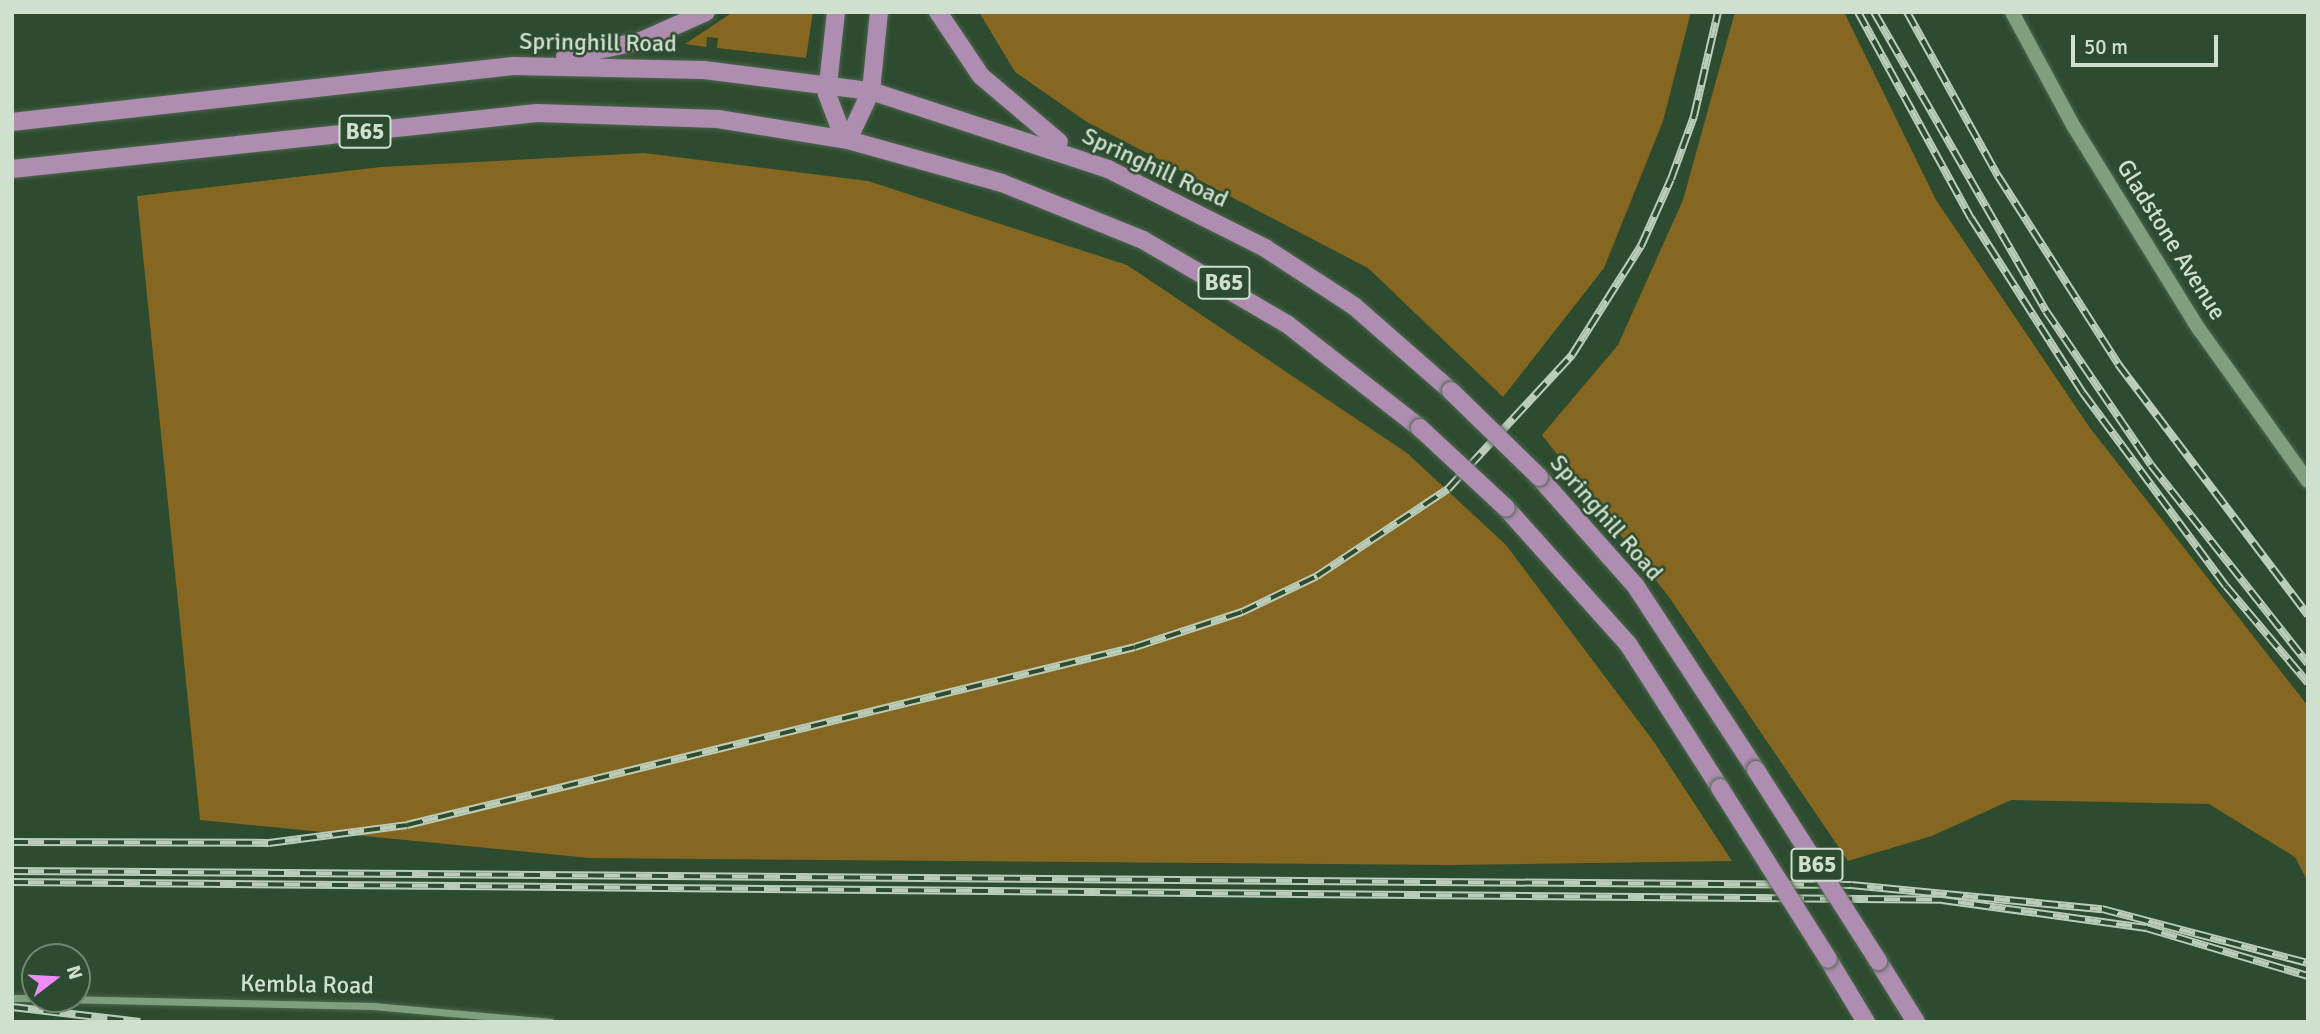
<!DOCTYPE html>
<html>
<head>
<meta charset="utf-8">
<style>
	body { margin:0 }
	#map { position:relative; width:2320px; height:1034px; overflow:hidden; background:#2d4b2e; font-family:Signika,sans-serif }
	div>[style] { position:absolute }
	.green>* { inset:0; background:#856721 }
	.roads { filter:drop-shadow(0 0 2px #4b664c) drop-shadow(0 0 2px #4b664c) }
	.minor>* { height:7px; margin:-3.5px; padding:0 3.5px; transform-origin:3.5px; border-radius:3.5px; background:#7fa07e }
	.secondary>* { height:14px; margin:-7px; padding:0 7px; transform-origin:7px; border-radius:7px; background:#7fa07e }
	.primary>* { height:18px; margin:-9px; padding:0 9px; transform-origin:9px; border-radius:9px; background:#ae8db1 }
	.rail>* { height:8px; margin-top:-4px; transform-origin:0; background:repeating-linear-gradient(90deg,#2d4b2e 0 16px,#bacdba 0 32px); box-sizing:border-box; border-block:2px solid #bacdba }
	.bridges { filter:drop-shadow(0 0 2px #4b664c) drop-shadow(0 0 2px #4b664c) }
	.primary-bridge>* { height:18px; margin:-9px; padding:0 9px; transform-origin:9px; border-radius:9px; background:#ae8db1 }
	span { translate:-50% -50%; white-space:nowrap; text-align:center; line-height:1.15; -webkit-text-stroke:5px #2d4b2e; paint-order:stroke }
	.shield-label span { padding:2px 5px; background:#2d4b2e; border:2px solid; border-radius:5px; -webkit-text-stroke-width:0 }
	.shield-label { font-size:23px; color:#cfe0ce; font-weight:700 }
	.street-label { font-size:24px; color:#cfe0ce }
	.frame { position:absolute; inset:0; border:14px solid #cfe0ce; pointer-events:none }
	.north { position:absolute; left:21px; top:943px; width:70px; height:70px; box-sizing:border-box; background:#2d4b2e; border:2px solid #6e876e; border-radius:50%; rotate:73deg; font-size:19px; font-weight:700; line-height:28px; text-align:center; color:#cfe0ce }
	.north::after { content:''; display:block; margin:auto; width:24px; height:32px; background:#ef8bf7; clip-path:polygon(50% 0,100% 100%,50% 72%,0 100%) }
	.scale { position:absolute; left:2071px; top:35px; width:147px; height:32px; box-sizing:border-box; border:4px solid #cfe0ce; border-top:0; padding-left:9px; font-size:21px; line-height:24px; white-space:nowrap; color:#cfe0ce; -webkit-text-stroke:5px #2d4b2e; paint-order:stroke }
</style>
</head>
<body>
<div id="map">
	<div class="green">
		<div style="clip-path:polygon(733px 12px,813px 12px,806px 58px,717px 48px,718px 38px,707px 37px,706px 47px,685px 44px)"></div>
		<div style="clip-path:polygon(979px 12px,1691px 12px,1663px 121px,1604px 268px,1503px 397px,1368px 268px,1087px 122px,1015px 72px)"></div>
		<div style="clip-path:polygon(1735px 12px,1844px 12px,1936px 200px,2090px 428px,2308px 706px,2308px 882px,2295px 857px,2209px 804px,2011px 800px,1932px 836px,1848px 861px,1669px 597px,1542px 435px,1618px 345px,1683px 200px)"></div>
		<div style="clip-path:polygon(644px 153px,868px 181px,1127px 265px,1407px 453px,1506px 545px,1654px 742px,1732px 861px,1450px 865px,590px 858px,200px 820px,137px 196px,381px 167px)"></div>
	</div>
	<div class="roads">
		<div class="minor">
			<div style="left:12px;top:998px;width:23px"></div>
			<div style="left:61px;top:999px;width:312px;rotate:1.3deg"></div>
			<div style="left:373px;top:1006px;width:179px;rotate:5.1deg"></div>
		</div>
		<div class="secondary">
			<div style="left:2012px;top:12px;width:131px;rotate:61.7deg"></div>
			<div style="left:2074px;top:127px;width:238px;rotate:58.3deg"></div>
			<div style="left:2199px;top:329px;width:187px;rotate:54.4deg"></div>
		</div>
		<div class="primary">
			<div style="left:836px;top:12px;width:82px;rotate:96.3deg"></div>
			<div style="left:827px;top:94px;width:48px;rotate:69.3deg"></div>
			<div style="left:938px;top:12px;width:77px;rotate:56.1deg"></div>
			<div style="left:981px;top:76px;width:102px;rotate:40.2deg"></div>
			<div style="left:565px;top:57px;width:78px;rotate:-11.9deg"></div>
			<div style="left:641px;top:41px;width:71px;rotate:-24deg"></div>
			<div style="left:12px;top:122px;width:504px;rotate:-6.38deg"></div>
			<div style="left:513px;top:66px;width:191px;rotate:1.2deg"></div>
			<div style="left:704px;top:70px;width:168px;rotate:7.2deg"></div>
			<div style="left:871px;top:91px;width:250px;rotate:18.2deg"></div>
			<div style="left:1108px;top:169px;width:176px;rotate:26.7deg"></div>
			<div style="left:1265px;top:248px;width:106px;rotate:33.1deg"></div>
			<div style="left:1354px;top:306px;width:129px;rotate:41.2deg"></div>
			<div style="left:848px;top:140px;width:54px;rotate:-64.9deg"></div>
			<div style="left:871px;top:91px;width:79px;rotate:-84.2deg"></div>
			<div style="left:12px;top:169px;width:528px;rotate:-6.09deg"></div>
			<div style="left:537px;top:113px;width:181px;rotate:1.9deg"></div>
			<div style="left:718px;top:119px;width:132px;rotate:9.2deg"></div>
			<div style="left:848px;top:140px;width:160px;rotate:15.6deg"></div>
			<div style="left:1002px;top:183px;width:152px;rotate:22deg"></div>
			<div style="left:1143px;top:240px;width:167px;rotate:30.3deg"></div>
			<div style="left:1287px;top:324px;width:169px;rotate:38deg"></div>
			<div style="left:1539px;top:477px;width:144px;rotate:48.4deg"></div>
			<div style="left:1635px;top:585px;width:221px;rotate:56.8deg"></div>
			<div style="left:1506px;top:508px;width:183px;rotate:48.1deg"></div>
			<div style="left:1628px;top:644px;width:171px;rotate:57.4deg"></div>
			<div style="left:1828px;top:959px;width:74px;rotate:58.9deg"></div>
			<div style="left:1878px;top:961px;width:72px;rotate:58.1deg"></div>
		</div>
	</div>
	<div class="rail">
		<div style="left:1858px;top:12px;width:235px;rotate:61.3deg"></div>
		<div style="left:1971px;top:218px;width:208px;rotate:57.4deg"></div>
		<div style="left:2083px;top:393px;width:240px;rotate:53.5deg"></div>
		<div style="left:2226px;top:586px;width:127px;rotate:49.8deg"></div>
		<div style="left:1874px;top:12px;width:345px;rotate:60.1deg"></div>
		<div style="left:2046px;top:311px;width:186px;rotate:55.7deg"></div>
		<div style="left:2151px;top:465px;width:253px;rotate:51.7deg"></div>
		<div style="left:1907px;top:12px;width:188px;rotate:61deg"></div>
		<div style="left:1998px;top:176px;width:223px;rotate:57.4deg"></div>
		<div style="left:2118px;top:364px;width:315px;rotate:52.9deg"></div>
		<div style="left:12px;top:842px;width:257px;rotate:0.2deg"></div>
		<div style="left:269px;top:843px;width:139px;rotate:-7.4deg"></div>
		<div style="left:407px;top:825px;width:749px;rotate:-13.74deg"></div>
		<div style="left:1135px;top:647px;width:113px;rotate:-18.1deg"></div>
		<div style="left:1242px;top:612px;width:83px;rotate:-25.6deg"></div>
		<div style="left:1317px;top:576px;width:157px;rotate:-33.6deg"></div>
		<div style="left:1448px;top:489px;width:183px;rotate:-47.2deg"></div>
		<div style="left:1572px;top:355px;width:129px;rotate:-57.7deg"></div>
		<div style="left:1641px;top:246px;width:73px;rotate:-65.9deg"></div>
		<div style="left:1671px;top:179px;width:67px;rotate:-69.9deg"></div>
		<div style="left:1694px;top:116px;width:107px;rotate:-77deg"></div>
		<div style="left:12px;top:871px;width:1839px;rotate:0.44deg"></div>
		<div style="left:1851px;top:885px;width:252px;rotate:5.5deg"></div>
		<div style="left:2102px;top:909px;width:213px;rotate:14.7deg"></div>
		<div style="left:12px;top:882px;width:1930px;rotate:0.53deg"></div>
		<div style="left:1942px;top:900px;width:206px;rotate:7.8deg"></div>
		<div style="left:2146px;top:928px;width:169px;rotate:16.5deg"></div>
		<div style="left:12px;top:1007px;width:129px;rotate:6.7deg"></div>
	</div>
	<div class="bridges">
		<div class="primary-bridge">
			<div style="left:1451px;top:391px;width:123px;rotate:44.3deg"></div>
			<div style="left:1420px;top:428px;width:117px;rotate:42.9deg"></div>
			<div style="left:1756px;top:770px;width:227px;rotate:57.4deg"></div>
			<div style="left:1720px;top:788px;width:202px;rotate:57.7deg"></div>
		</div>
	</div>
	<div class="shield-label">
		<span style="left:365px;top:132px">B65</span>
		<span style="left:1224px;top:283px">B65</span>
		<span style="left:1817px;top:865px">B65</span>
	</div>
	<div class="street-label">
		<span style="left:598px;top:43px;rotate:1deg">Springhill Road</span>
		<span style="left:1155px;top:168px;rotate:25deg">Springhill Road</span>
		<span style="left:2171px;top:240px;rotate:58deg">Gladstone Avenue</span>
		<span style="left:1606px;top:518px;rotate:49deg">Springhill Road</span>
		<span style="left:307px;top:985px;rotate:1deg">Kembla Road</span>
	</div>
	<div class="frame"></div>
	<div class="north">N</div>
	<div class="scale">50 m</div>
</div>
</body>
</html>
